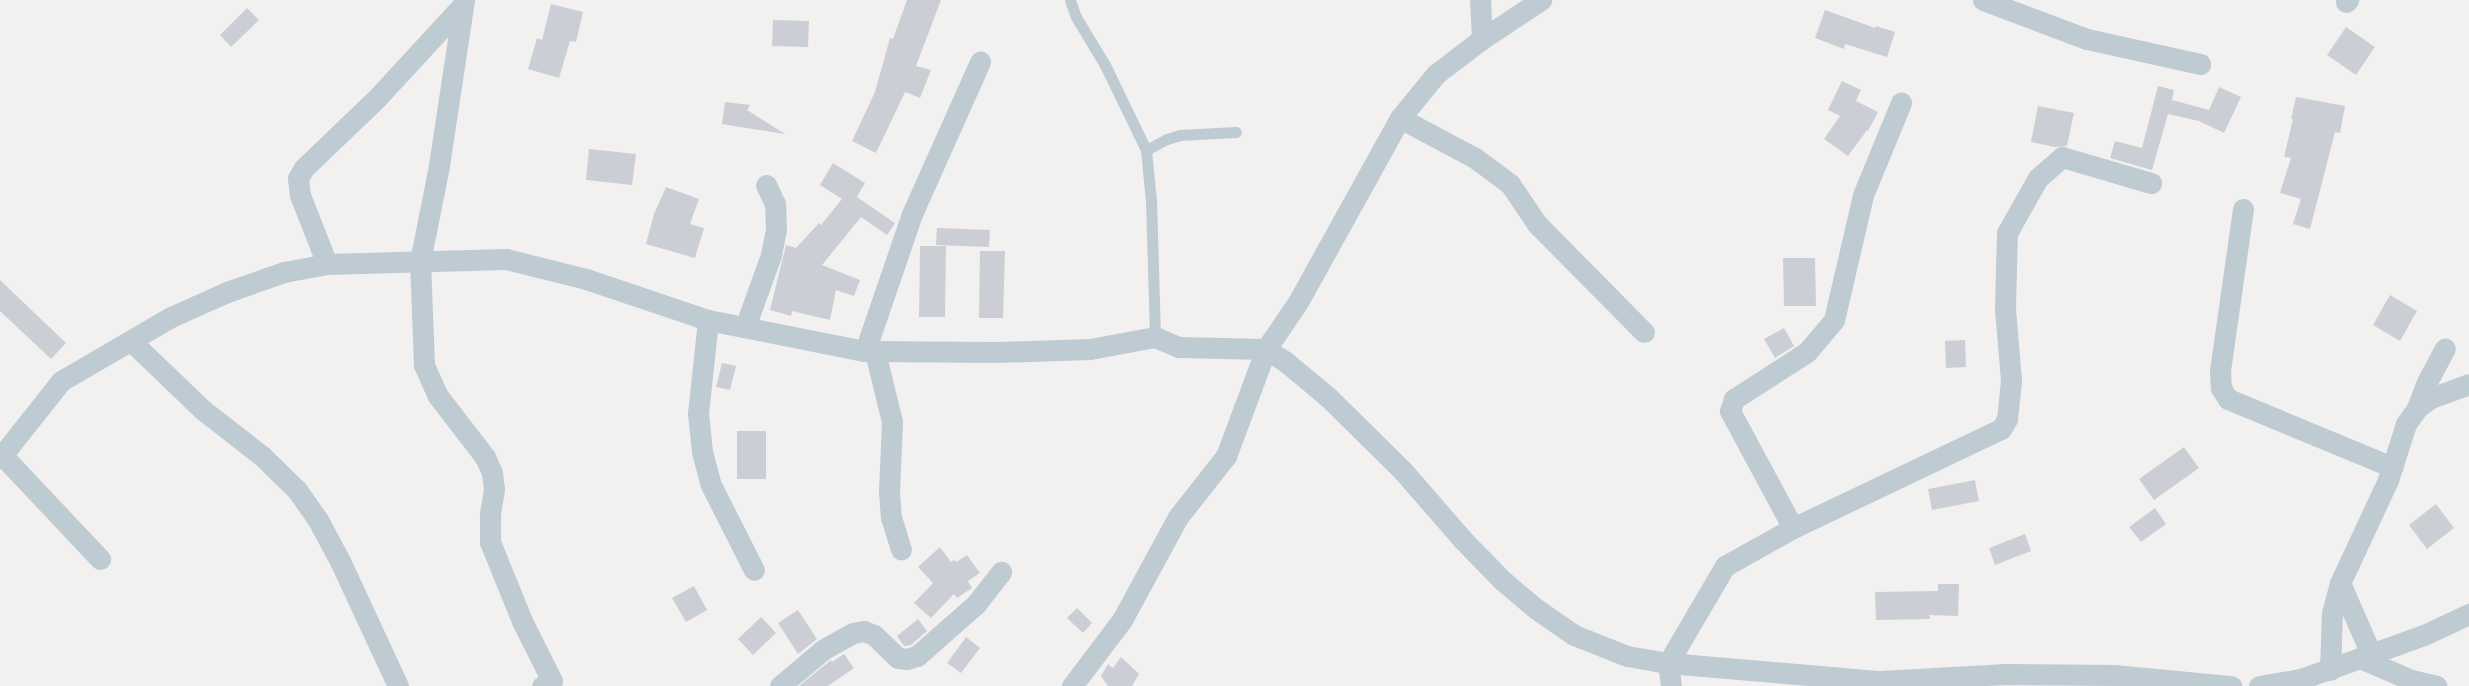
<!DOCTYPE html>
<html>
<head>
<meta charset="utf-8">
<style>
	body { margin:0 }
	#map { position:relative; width:2469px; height:686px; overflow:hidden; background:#f3f0f0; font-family:"Sofia Sans Condensed",sans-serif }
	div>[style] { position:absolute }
	.building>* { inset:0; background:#cbcfd5 }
	.lane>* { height:11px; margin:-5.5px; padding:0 5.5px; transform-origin:5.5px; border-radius:5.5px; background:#bfcbd3 }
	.street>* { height:21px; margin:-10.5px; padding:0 10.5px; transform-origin:10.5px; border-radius:10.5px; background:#bfcbd3 }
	span { translate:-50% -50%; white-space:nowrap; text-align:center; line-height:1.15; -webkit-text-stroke:4px #fff; paint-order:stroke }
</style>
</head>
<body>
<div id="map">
	<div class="building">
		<div style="clip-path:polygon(907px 0,941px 0,916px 66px,931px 70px,920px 98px,905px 92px,876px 153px,852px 141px,875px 92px,890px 38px,893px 39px)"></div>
		<div style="clip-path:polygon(551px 4px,583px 12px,576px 42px,570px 41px,559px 78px,528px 69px,537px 38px,542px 40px)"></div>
		<div style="clip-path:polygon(247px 8px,259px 20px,231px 47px,220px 35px)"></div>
		<div style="clip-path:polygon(1825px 10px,1875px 28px,1876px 26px,1895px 32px,1887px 57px,1845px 44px,1844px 49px,1815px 38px)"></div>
		<div style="clip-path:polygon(773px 20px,809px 21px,808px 47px,772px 46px)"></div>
		<div style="clip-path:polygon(2346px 27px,2375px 47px,2356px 75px,2327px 55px)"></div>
		<div style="clip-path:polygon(1842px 81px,1861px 90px,1856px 101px,1878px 112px,1868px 131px,1867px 130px,1848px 156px,1824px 139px,1840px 116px,1828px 110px)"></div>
		<div style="clip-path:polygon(2158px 86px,2174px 90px,2172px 100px,2209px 110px,2219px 87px,2241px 97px,2224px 133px,2199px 121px,2168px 114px,2152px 170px,2110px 158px,2115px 141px,2142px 148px)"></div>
		<div style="clip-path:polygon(2296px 97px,2345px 106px,2340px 133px,2335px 132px,2310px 229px,2293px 224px,2301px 199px,2280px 193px,2291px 158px,2284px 157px,2293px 119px,2291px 119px)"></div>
		<div style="clip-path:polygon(725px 102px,750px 105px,747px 110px,785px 134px,722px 124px)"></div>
		<div style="clip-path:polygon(2038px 106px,2074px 113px,2067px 146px,2055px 147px,2031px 142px)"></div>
		<div style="clip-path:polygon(589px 149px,636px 154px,632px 185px,586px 180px)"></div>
		<div style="clip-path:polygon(833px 163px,865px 183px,857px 197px,895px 223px,887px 235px,861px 217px,822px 265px,860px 280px,854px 296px,836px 290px,830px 320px,792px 311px,791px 316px,770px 310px,786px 245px,796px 248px,819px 223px,821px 225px,842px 199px,820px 185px)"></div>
		<div style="clip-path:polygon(666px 187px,699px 199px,690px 224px,704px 228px,695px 258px,646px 244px,654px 214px)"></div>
		<div style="clip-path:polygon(937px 228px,990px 230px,989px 247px,936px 245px)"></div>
		<div style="clip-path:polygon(920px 246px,946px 246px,945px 317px,919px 317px)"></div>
		<div style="clip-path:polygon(980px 251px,1005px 251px,1003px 318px,979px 318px)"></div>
		<div style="clip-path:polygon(1783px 258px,1815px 258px,1816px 306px,1784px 306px)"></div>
		<div style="clip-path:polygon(0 280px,66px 343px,51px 359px,0 311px)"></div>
		<div style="clip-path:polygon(2390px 295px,2417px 311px,2400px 341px,2373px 325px)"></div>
		<div style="clip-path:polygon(1784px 328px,1794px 346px,1775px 358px,1764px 339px)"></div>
		<div style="clip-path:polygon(1965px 340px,1966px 367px,1946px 368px,1945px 341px)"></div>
		<div style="clip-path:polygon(722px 363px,736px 366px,730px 390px,716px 387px)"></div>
		<div style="clip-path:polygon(737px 431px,766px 431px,766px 479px,737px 479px)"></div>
		<div style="clip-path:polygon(2184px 447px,2199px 468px,2154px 500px,2139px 479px)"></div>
		<div style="clip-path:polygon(1975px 480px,1979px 501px,1932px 510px,1928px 489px)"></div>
		<div style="clip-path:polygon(2436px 504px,2454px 528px,2427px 549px,2409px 525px)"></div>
		<div style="clip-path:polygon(2155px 508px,2166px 524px,2141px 542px,2129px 527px)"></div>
		<div style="clip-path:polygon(2025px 534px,2031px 551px,1995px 565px,1989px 548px)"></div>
		<div style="clip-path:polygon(940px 547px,951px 562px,954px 560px,956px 562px,967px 555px,980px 573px,968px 581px,972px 588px,957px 598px,954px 594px,931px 618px,914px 603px,933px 583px,918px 567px)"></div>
		<div style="clip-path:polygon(1938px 584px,1959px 584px,1958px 616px,1929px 615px,1930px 619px,1876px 620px,1875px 592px,1938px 591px)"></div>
		<div style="clip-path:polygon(694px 586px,707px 610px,686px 622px,672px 598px)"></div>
		<div style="clip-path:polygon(1077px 608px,1092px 623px,1083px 633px,1067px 618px)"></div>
		<div style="clip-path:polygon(798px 610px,817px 639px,798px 654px,778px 623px)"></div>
		<div style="clip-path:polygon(761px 617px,776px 633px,753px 655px,738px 639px)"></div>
		<div style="clip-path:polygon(918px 619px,927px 631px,911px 645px,904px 646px,897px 636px)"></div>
		<div style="clip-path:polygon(966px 637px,980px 648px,961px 673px,947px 663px)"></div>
		<div style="clip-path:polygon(844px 654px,854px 668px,828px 686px,799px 686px,831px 660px,832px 662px)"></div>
		<div style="clip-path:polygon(1121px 657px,1139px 674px,1132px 686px,1108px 686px,1101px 676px,1108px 664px,1113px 668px)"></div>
	</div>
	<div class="lane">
		<div style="left:1070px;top:0;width:18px;rotate:71deg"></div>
		<div style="left:1076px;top:17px;width:56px;rotate:58.9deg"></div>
		<div style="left:1105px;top:65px;width:94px;rotate:64.2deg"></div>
		<div style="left:1146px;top:150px;width:51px;rotate:84.4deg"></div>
		<div style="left:1151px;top:201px;width:136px;rotate:88.3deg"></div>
		<div style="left:1146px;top:150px;width:24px;rotate:-28deg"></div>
		<div style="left:1167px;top:139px;width:14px;rotate:-17deg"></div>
		<div style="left:1180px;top:135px;width:56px;rotate:-3.1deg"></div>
	</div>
	<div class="street">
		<div style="left:464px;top:0;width:168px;rotate:98.6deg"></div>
		<div style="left:439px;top:166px;width:97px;rotate:101.3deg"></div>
		<div style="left:420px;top:261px;width:104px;rotate:87.8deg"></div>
		<div style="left:424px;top:365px;width:34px;rotate:66deg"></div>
		<div style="left:438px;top:396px;width:77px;rotate:52.4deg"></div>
		<div style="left:485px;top:457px;width:17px;rotate:66deg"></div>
		<div style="left:492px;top:473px;width:16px;rotate:83deg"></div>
		<div style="left:494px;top:489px;width:25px;rotate:99deg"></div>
		<div style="left:490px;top:514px;width:28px;rotate:90deg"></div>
		<div style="left:490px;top:542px;width:85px;rotate:67.9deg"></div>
		<div style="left:522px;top:621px;width:67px;rotate:63.4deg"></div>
		<div style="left:552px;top:681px;width:11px;rotate:153deg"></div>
		<div style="left:1480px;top:0;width:39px;rotate:87deg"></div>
		<div style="left:1983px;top:0;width:111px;rotate:20.6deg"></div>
		<div style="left:2087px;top:39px;width:116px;rotate:12.5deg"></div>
		<div style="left:2346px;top:2px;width:3px;rotate:-45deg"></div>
		<div style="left:1400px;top:118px;width:85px;rotate:28.1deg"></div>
		<div style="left:1475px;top:158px;width:44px;rotate:36.6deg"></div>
		<div style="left:1510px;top:184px;width:48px;rotate:56deg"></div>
		<div style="left:1537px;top:224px;width:152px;rotate:45.3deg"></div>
		<div style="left:2243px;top:209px;width:164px;rotate:98.1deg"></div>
		<div style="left:2220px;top:371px;width:17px;rotate:87deg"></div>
		<div style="left:2221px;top:388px;width:13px;rotate:58deg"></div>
		<div style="left:2228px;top:399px;width:178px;rotate:22.5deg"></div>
		<div style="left:327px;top:264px;width:74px;rotate:-111.4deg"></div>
		<div style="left:300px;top:195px;width:17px;rotate:-97deg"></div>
		<div style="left:298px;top:178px;width:12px;rotate:-59deg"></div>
		<div style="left:304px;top:168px;width:101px;rotate:-43.8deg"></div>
		<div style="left:377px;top:98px;width:125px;rotate:-47.3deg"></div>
		<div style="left:708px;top:320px;width:94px;rotate:96.1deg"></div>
		<div style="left:698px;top:413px;width:39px;rotate:84deg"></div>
		<div style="left:702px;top:452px;width:34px;rotate:75deg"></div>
		<div style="left:711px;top:485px;width:95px;rotate:63.2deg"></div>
		<div style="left:745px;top:327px;width:77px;rotate:-70.1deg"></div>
		<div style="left:771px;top:255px;width:26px;rotate:-79deg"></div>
		<div style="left:776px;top:229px;width:25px;rotate:-92deg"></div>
		<div style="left:775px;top:204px;width:21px;rotate:-115deg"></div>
		<div style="left:131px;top:341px;width:100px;rotate:43.8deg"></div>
		<div style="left:203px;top:410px;width:75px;rotate:37.9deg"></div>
		<div style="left:262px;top:456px;width:49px;rotate:44.2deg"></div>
		<div style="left:297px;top:490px;width:37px;rotate:55deg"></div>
		<div style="left:318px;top:520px;width:47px;rotate:61.8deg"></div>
		<div style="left:340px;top:561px;width:138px;rotate:65.1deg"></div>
		<div style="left:865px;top:351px;width:145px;rotate:-71.1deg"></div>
		<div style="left:912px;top:214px;width:167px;rotate:-65.9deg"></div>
		<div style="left:875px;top:352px;width:72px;rotate:76.3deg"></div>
		<div style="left:892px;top:422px;width:69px;rotate:92.5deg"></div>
		<div style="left:889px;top:491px;width:26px;rotate:86deg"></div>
		<div style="left:891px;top:517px;width:34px;rotate:73deg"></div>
		<div style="left:2417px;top:408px;width:28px;rotate:-69deg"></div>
		<div style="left:2427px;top:382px;width:38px;rotate:-62deg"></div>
		<div style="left:2px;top:455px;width:143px;rotate:46.7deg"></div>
		<div style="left:0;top:458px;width:98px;rotate:-51.6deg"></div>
		<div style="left:61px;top:381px;width:127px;rotate:-30.2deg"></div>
		<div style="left:171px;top:317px;width:61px;rotate:-24.1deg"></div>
		<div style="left:227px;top:292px;width:60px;rotate:-19.3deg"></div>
		<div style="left:284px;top:272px;width:44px;rotate:-10.5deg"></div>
		<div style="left:327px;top:264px;width:179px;rotate:-1.6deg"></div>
		<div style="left:506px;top:259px;width:82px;rotate:14deg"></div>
		<div style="left:586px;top:279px;width:129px;rotate:18.6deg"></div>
		<div style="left:708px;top:320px;width:160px;rotate:11.2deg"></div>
		<div style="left:865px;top:351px;width:131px;rotate:0.4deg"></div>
		<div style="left:996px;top:352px;width:94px;rotate:-1.8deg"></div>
		<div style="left:1090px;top:349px;width:66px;rotate:-10.5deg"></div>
		<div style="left:1155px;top:337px;width:26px;rotate:23deg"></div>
		<div style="left:1179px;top:347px;width:87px;rotate:1.3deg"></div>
		<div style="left:1266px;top:349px;width:24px;rotate:33deg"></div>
		<div style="left:1286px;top:362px;width:56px;rotate:39.9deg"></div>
		<div style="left:1329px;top:398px;width:104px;rotate:44.6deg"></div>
		<div style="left:1403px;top:471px;width:91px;rotate:49deg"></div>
		<div style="left:1463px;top:540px;width:56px;rotate:45.7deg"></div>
		<div style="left:1502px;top:580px;width:43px;rotate:40.3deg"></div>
		<div style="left:1535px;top:608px;width:47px;rotate:34.7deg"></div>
		<div style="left:1574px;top:635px;width:57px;rotate:21.6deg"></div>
		<div style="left:1627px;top:656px;width:42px;rotate:9.7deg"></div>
		<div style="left:1668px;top:663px;width:213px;rotate:4.9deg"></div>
		<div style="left:1880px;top:681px;width:126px;rotate:-3.2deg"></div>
		<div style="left:2006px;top:674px;width:108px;rotate:0.5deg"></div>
		<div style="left:2114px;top:675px;width:118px;rotate:5.4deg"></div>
		<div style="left:1793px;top:528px;width:133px;rotate:-118.3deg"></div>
		<div style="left:1730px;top:411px;width:13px;rotate:-72deg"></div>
		<div style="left:1734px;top:399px;width:87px;rotate:-32.8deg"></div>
		<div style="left:1807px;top:352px;width:42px;rotate:-49.8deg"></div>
		<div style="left:1834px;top:320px;width:128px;rotate:-76.9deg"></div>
		<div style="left:1863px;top:195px;width:100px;rotate:-67.6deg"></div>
		<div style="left:2340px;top:583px;width:77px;rotate:66.4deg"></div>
		<div style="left:2360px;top:658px;width:68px;rotate:-19.8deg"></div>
		<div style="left:2424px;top:635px;width:50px;rotate:-25deg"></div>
		<div style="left:2330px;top:670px;width:57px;rotate:-88deg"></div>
		<div style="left:2332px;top:613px;width:31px;rotate:-75deg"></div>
		<div style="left:2340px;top:583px;width:114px;rotate:-65deg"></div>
		<div style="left:2388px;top:480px;width:59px;rotate:-72.2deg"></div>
		<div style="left:2406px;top:424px;width:19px;rotate:-55deg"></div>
		<div style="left:2417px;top:408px;width:17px;rotate:-36deg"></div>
		<div style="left:2431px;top:398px;width:40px;rotate:-20.2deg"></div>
		<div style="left:780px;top:686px;width:57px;rotate:-40.1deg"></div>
		<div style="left:824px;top:649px;width:33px;rotate:-29deg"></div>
		<div style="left:853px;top:633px;width:11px;rotate:-10deg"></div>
		<div style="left:864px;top:631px;width:11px;rotate:22deg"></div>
		<div style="left:874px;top:635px;width:33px;rotate:44deg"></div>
		<div style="left:898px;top:658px;width:9px;rotate:6deg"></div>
		<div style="left:907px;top:659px;width:10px;rotate:-17deg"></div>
		<div style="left:917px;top:656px;width:79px;rotate:-41.4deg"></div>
		<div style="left:976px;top:604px;width:41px;rotate:-52deg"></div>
		<div style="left:1072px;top:686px;width:83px;rotate:-52.9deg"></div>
		<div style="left:1122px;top:620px;width:117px;rotate:-61.5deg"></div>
		<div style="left:1178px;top:517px;width:78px;rotate:-51.8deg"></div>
		<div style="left:1226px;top:456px;width:114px;rotate:-69.5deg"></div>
		<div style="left:1266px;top:349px;width:57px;rotate:-55.8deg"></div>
		<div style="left:1298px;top:302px;width:210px;rotate:-61deg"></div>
		<div style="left:1400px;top:118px;width:57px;rotate:-50.7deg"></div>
		<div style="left:1436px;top:74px;width:58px;rotate:-37.3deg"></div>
		<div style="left:1482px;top:39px;width:71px;rotate:-33.5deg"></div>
		<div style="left:1671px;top:686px;width:23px;rotate:-97deg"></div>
		<div style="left:1668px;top:663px;width:113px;rotate:-59.6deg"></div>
		<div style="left:1725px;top:566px;width:78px;rotate:-29.2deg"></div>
		<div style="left:1793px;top:528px;width:230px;rotate:-25.5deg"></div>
		<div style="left:2001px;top:429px;width:12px;rotate:-59deg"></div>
		<div style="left:2007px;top:419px;width:39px;rotate:-84deg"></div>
		<div style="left:2011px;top:380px;width:72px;rotate:-94.8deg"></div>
		<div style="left:2005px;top:308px;width:75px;rotate:-88.5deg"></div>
		<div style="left:2007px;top:233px;width:63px;rotate:-60.6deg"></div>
		<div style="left:2038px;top:178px;width:32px;rotate:-41deg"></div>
		<div style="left:2062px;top:157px;width:93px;rotate:16.3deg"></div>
		<div style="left:2259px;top:686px;width:43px;rotate:-9.5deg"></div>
		<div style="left:2301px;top:679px;width:63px;rotate:-19.6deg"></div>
		<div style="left:2360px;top:658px;width:56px;rotate:23.3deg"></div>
		<div style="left:2411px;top:680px;width:26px;rotate:13deg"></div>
	</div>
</div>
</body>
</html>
